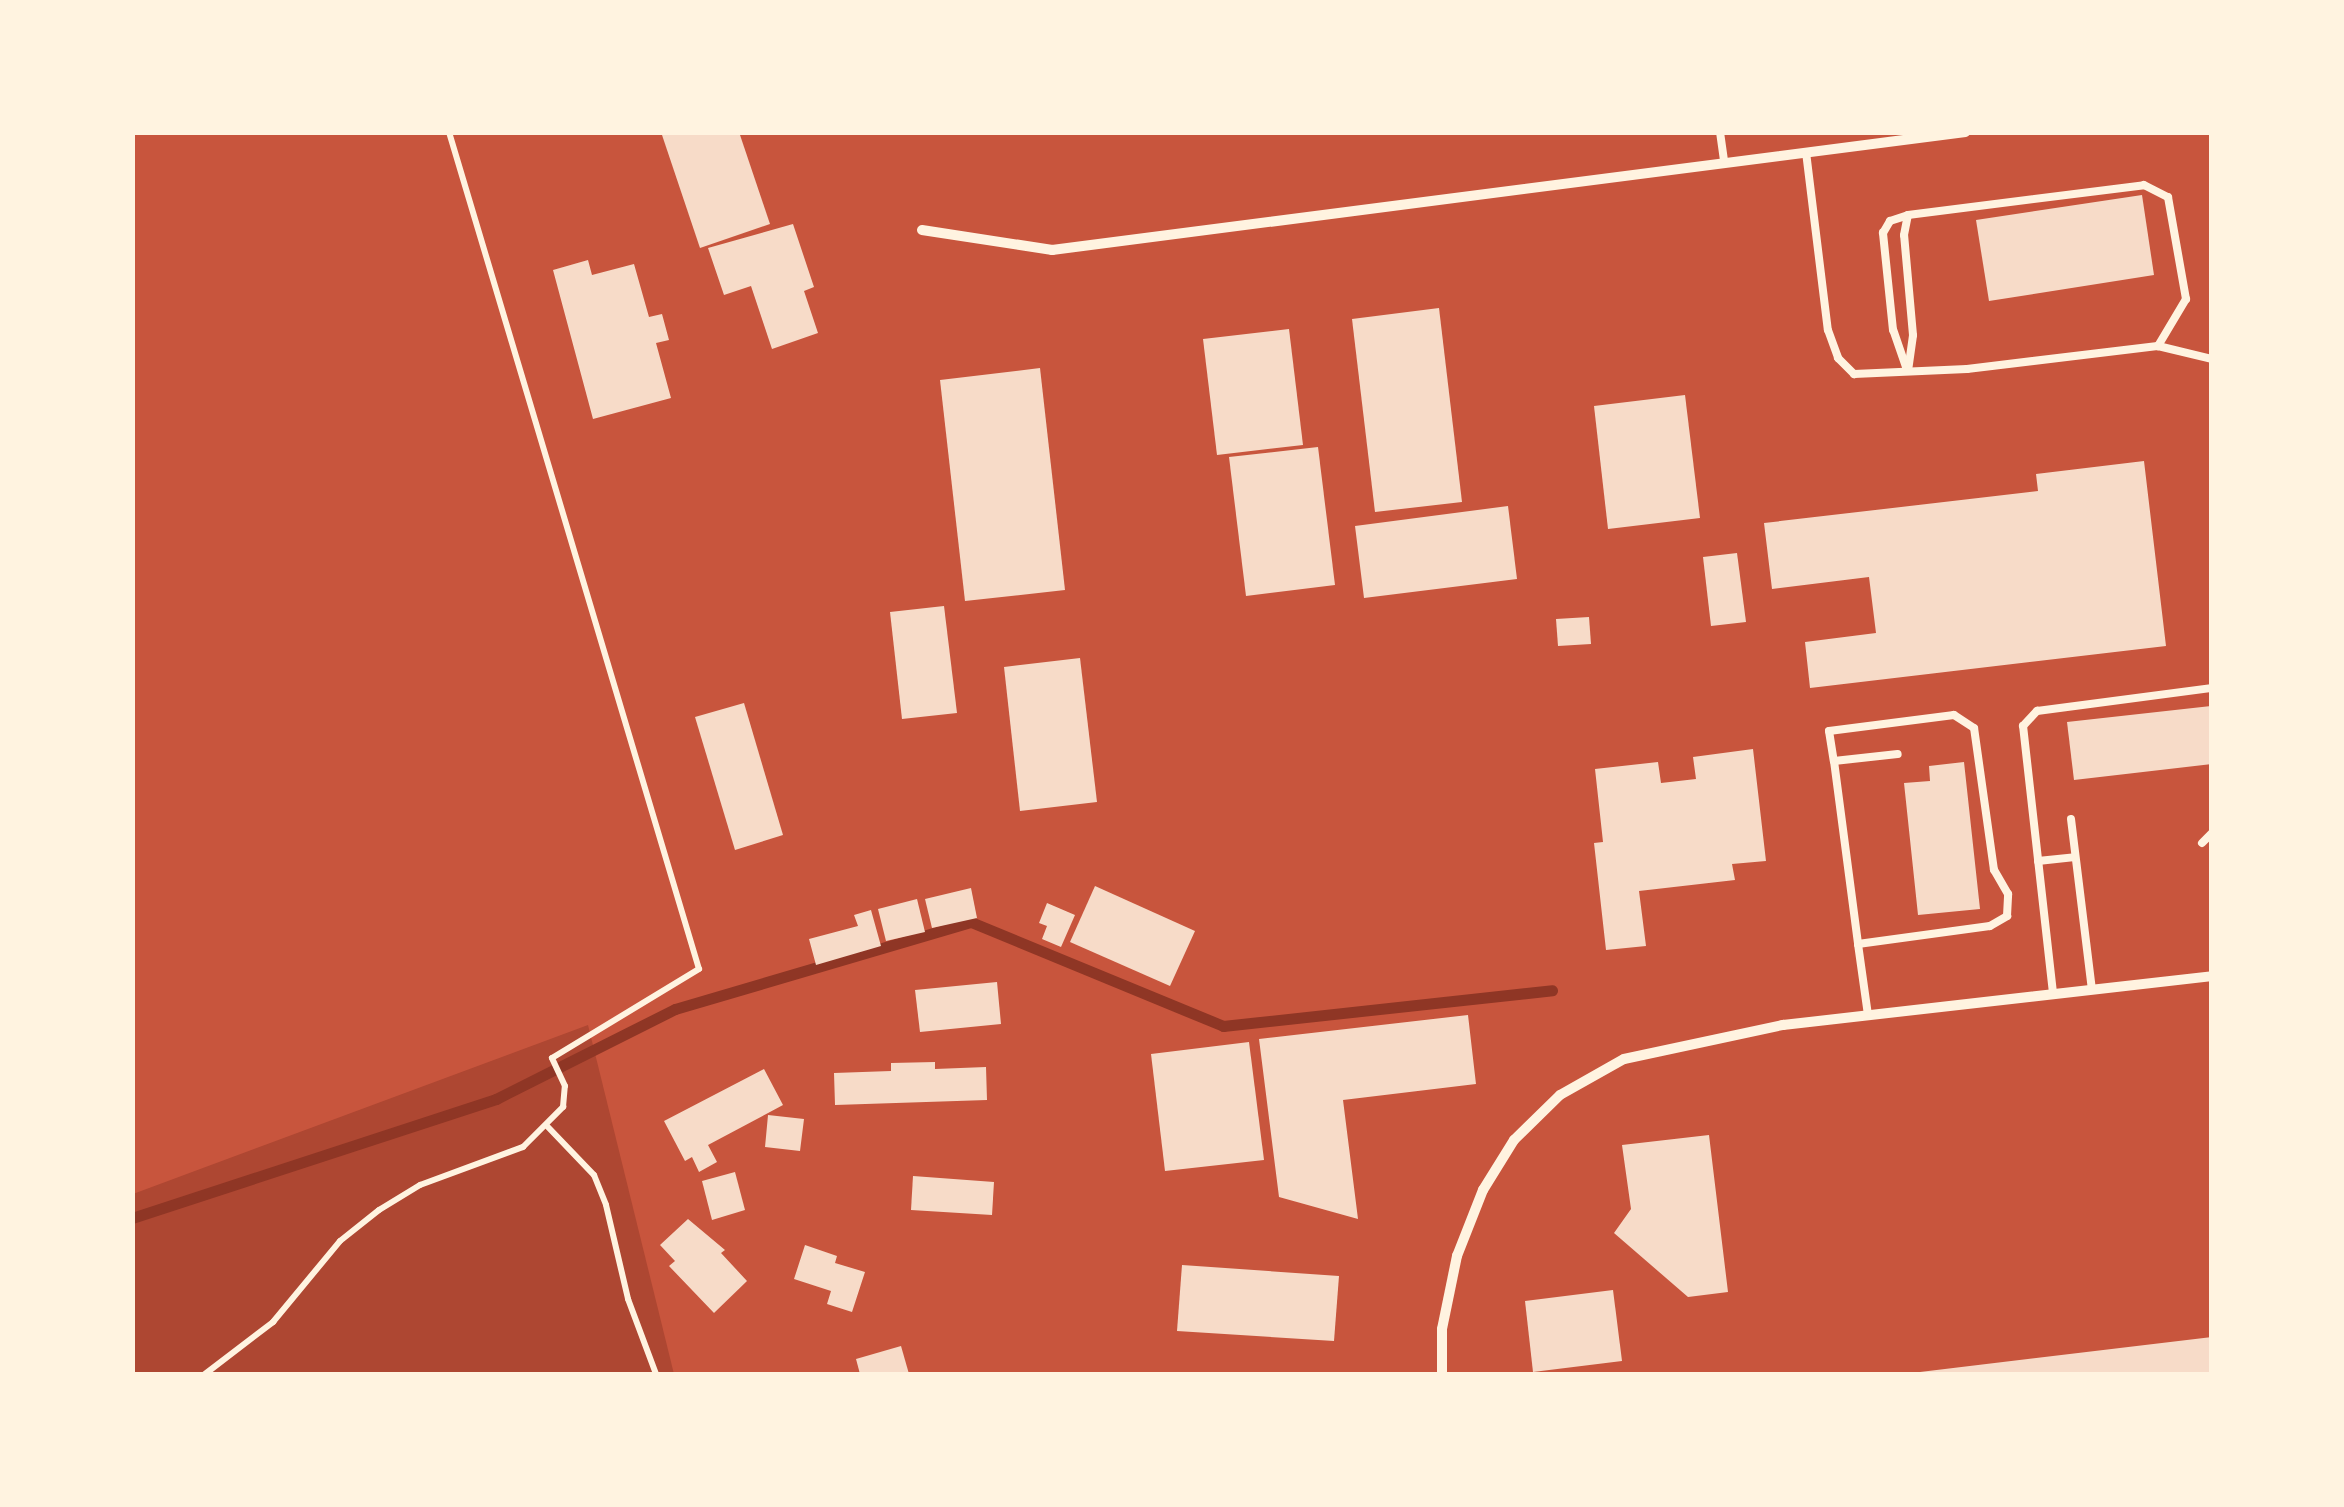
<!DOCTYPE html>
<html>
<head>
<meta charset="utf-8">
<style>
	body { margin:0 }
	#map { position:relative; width:2344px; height:1507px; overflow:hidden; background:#c8553d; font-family:"Fira Sans Condensed",sans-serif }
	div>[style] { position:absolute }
	.green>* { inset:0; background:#ae4732 }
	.stream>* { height:11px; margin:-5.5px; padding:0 5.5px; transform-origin:5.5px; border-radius:5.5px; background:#8f3625 }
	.building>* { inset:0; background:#f7dbc8 }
	.path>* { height:6px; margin:-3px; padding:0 3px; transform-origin:3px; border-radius:3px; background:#fff3e0 }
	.service>* { height:8px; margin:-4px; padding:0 4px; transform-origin:4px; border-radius:4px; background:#fff3e0 }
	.minor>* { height:10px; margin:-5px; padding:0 5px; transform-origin:5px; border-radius:5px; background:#fff3e0 }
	span { translate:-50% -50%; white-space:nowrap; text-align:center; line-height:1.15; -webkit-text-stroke:10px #fff3e0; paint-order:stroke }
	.frame { position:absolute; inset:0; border:135px solid #fff3e0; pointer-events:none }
</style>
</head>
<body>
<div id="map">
	<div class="green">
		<div style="clip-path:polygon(588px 1025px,674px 1374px,133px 1374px,133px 1194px)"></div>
	</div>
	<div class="stream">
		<div style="left:132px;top:1218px;width:383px;rotate:-18.1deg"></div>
		<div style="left:496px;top:1099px;width:200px;rotate:-26.7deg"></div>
		<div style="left:675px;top:1009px;width:309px;rotate:-16.4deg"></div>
		<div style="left:971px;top:922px;width:273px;rotate:22.4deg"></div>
		<div style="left:1223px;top:1026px;width:331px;rotate:-6.2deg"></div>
	</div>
	<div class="building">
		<div style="clip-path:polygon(661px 132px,739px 132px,770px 224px,700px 248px)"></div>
		<div style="clip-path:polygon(2142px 195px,2154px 275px,1989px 301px,1976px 220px)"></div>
		<div style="clip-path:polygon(793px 224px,814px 287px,804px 291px,818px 333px,772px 349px,751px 286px,724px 295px,708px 248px)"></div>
		<div style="clip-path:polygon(588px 260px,592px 275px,634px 264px,649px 317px,662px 314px,669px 340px,656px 343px,671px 398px,593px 419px,553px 270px)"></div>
		<div style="clip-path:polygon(1439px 308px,1462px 502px,1375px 512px,1352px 319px)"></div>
		<div style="clip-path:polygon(1289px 329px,1303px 445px,1217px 455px,1203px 339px)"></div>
		<div style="clip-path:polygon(1040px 368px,1065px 590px,965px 601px,940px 380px)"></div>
		<div style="clip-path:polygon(1685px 395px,1700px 518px,1608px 529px,1594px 406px)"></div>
		<div style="clip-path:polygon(1318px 447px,1335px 585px,1246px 596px,1229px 457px)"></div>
		<div style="clip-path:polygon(2144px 461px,2166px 646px,1810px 688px,1805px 642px,1876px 633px,1869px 577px,1772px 589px,1764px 523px,2038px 491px,2036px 474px)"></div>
		<div style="clip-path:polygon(1508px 506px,1517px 579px,1364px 598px,1355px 526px)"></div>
		<div style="clip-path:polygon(1737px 553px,1746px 622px,1711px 626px,1703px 557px)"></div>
		<div style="clip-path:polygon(944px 606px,957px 713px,902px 719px,890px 612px)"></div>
		<div style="clip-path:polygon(1589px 617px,1591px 644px,1558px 646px,1556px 619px)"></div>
		<div style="clip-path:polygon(1080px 658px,1097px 802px,1020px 811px,1004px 667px)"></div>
		<div style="clip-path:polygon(744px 703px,783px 835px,735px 850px,695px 717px)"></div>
		<div style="clip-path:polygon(2211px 706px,2212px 764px,2074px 780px,2067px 722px)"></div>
		<div style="clip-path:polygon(1753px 749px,1766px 861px,1732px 864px,1735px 880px,1639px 891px,1646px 946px,1606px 950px,1594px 843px,1603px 842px,1595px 769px,1658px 762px,1661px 783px,1696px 779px,1693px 757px)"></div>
		<div style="clip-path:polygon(1964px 762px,1980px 909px,1918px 915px,1904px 783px,1930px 781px,1929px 766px)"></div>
		<div style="clip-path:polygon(1095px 886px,1195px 931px,1170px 986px,1070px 942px)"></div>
		<div style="clip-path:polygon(971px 888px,977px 918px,932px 928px,925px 899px)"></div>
		<div style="clip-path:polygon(917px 899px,925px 932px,886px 941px,878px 909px)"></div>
		<div style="clip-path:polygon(1047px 903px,1075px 915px,1061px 947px,1042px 939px,1047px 926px,1039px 923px)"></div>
		<div style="clip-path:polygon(871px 910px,881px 946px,816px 965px,809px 939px,858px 926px,854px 915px)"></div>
		<div style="clip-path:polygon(997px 982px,1001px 1024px,920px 1032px,915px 990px)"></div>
		<div style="clip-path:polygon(1468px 1015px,1476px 1084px,1343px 1100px,1358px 1219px,1279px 1197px,1259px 1039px)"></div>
		<div style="clip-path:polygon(1249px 1042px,1264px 1160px,1165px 1171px,1151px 1054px)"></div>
		<div style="clip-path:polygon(935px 1062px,935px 1069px,986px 1067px,987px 1100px,835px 1105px,834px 1073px,891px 1071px,891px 1063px)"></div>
		<div style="clip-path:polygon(764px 1069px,783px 1105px,708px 1145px,717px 1162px,699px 1172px,692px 1157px,685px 1161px,664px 1121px)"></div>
		<div style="clip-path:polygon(768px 1115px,804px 1119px,800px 1151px,765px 1147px)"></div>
		<div style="clip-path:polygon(1709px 1135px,1728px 1292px,1688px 1297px,1614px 1233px,1631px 1209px,1622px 1145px)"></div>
		<div style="clip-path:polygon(735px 1172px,745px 1210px,712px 1220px,702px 1181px)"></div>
		<div style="clip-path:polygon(913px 1176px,994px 1182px,992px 1215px,911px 1210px)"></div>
		<div style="clip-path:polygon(688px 1219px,725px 1250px,721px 1253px,747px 1281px,714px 1313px,669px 1266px,675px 1261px,660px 1245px)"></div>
		<div style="clip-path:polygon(805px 1245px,837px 1256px,835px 1263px,865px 1272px,852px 1312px,827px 1304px,831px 1291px,794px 1279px)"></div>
		<div style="clip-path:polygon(1182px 1265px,1339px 1276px,1334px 1341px,1177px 1331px)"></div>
		<div style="clip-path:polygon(1613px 1290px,1622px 1361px,1533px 1372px,1525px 1301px)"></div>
		<div style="clip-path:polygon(2212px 1337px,2212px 1374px,1921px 1374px,1920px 1372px)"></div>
		<div style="clip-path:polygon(901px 1346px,909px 1374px,860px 1374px,856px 1359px)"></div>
	</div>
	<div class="path">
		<div style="left:547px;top:1126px;width:68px;rotate:46.2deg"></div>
		<div style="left:594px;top:1175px;width:32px;rotate:68deg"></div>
		<div style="left:606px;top:1205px;width:97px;rotate:76.8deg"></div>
		<div style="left:628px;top:1299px;width:80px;rotate:69.5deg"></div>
		<div style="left:205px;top:1374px;width:86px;rotate:-37.4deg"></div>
		<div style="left:273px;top:1322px;width:105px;rotate:-50.4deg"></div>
		<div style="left:340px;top:1241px;width:50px;rotate:-38.5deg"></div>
		<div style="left:379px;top:1210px;width:48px;rotate:-31.4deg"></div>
		<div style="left:420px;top:1185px;width:110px;rotate:-20.3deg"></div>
		<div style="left:523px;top:1147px;width:57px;rotate:-45deg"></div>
		<div style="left:563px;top:1107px;width:21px;rotate:-85deg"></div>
		<div style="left:565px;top:1086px;width:31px;rotate:-115deg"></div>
		<div style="left:552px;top:1058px;width:172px;rotate:-31.2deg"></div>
		<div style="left:699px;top:969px;width:874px;rotate:-106.63deg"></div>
	</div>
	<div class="service">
		<div style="left:1720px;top:132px;width:30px;rotate:82deg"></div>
		<div style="left:1806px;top:152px;width:179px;rotate:83deg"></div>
		<div style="left:1828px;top:330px;width:30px;rotate:70deg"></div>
		<div style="left:1838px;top:358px;width:23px;rotate:45deg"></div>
		<div style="left:1854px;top:374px;width:113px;rotate:-2.5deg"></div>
		<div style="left:1967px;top:369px;width:192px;rotate:-6.9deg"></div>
		<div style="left:2158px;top:346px;width:56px;rotate:13.5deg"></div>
		<div style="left:1906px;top:367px;width:39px;rotate:-109deg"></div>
		<div style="left:1893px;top:330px;width:98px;rotate:-95.9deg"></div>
		<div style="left:1883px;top:233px;width:14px;rotate:-60deg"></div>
		<div style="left:1890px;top:221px;width:19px;rotate:-18deg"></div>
		<div style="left:1908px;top:371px;width:36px;rotate:-82deg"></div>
		<div style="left:1913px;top:335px;width:100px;rotate:-95.1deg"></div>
		<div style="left:1904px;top:235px;width:20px;rotate:-79deg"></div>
		<div style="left:1908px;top:215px;width:238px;rotate:-7.2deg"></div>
		<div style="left:2144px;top:185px;width:27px;rotate:27deg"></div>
		<div style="left:2168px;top:197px;width:104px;rotate:80deg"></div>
		<div style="left:2186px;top:299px;width:55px;rotate:120.8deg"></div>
		<div style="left:1834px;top:761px;width:64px;rotate:-6.2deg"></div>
		<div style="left:2071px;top:819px;width:171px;rotate:83deg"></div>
		<div style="left:2202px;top:843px;width:14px;rotate:-45deg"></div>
		<div style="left:2038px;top:861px;width:37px;rotate:-6deg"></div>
		<div style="left:1858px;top:944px;width:133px;rotate:-7.8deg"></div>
		<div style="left:1990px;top:926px;width:20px;rotate:-30deg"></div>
		<div style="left:2007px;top:916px;width:22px;rotate:-87deg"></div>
		<div style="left:2008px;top:894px;width:28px;rotate:-120deg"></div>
		<div style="left:1994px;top:870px;width:143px;rotate:-98deg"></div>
		<div style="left:1974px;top:728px;width:24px;rotate:-147deg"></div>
		<div style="left:1954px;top:715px;width:126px;rotate:172.7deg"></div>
		<div style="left:1829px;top:731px;width:30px;rotate:81deg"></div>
		<div style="left:1834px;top:761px;width:185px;rotate:82.5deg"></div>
		<div style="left:1858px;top:944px;width:72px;rotate:82deg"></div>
		<div style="left:2053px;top:993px;width:269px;rotate:-96.4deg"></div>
		<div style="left:2023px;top:726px;width:21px;rotate:-47deg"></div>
		<div style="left:2037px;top:711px;width:177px;rotate:-7.5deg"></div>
	</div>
	<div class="minor">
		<div style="left:922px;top:230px;width:132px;rotate:8.7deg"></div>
		<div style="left:1052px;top:250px;width:921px;rotate:-7.36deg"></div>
		<div style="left:1442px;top:1374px;width:45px;rotate:-90deg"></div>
		<div style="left:1442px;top:1329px;width:75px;rotate:-78.4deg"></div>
		<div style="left:1457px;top:1256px;width:71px;rotate:-68.5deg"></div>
		<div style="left:1483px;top:1190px;width:59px;rotate:-58.2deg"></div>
		<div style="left:1514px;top:1140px;width:64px;rotate:-44.4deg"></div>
		<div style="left:1560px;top:1095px;width:73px;rotate:-29.4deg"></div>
		<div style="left:1624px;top:1059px;width:163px;rotate:-12.1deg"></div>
		<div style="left:1783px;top:1025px;width:432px;rotate:-6.5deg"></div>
	</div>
	<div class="frame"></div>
</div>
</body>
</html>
